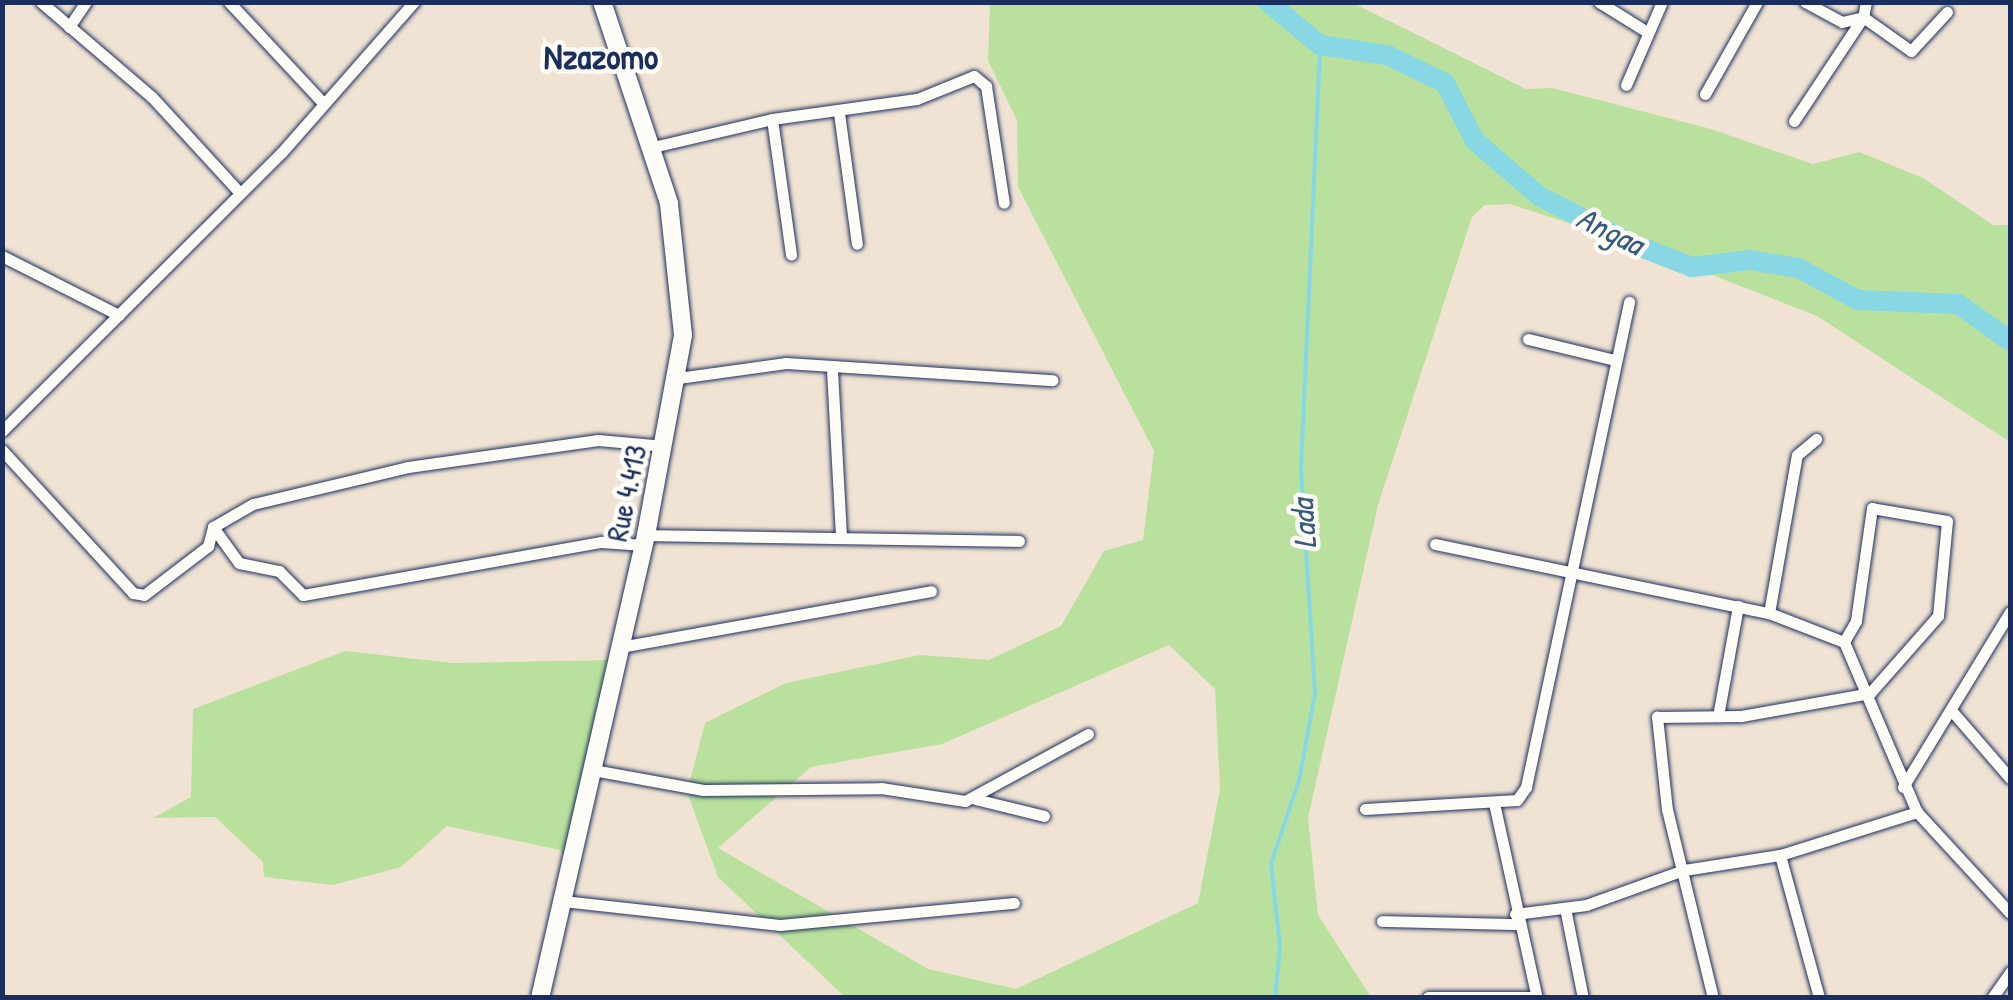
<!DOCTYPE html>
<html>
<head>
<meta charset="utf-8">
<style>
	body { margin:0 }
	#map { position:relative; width:2013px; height:1000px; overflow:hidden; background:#f0e3d4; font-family:"Patrick Hand",sans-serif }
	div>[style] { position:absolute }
	.green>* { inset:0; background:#b9e19d }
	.stream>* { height:4px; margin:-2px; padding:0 2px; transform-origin:2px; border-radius:2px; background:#87d7e4 }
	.river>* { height:20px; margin:-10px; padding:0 10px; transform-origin:10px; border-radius:10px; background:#87d7e4 }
	.roads { filter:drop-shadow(0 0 2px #1b2f5e) drop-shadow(0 0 2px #1b2f5e) }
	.street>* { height:11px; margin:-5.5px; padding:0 5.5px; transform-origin:5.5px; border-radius:5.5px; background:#fdfcf7 }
	.secondary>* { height:18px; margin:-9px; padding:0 9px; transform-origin:9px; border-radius:9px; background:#fdfcf7 }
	span { translate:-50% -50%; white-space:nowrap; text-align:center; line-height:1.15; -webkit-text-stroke:9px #fdfcf7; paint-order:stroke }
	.street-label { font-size:30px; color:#1b2f5e }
	.water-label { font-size:32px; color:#365980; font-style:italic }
	.quarter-label { font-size:35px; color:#1b2f5e; font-weight:700 }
	.frame { position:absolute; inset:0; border:5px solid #1b2f5e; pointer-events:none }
</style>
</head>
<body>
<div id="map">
	<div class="green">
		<div style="clip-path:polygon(evenodd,990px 3px,1353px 3px,1526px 89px,1552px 88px,1711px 129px,1813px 164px,1859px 152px,1923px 178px,1993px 225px,2010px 225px,2010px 442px,1817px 316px,1633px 244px,1510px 204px,1485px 205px,1472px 217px,1378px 505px,1308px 818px,1318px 915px,1371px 997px,845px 997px,718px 877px,687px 792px,705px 723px,786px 683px,920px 655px,989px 660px,1061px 626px,1104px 551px,1143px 540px,1154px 451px,1018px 187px,1017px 120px,988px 61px,990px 3px,1169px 645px,1215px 689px,1220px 790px,1198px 903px,1016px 989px,928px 969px,718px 848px,811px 767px,942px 744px,1169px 645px)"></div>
		<div style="clip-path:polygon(345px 651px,453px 663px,610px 660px,569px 868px,560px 850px,447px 826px,401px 867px,333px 885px,264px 877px,263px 862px,215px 817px,153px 818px,191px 797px,193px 709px)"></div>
	</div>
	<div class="stream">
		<div style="left:1275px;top:998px;width:51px;rotate:-84.4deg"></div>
		<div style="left:1280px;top:947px;width:83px;rotate:-96.2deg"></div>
		<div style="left:1271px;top:864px;width:88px;rotate:-71.4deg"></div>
		<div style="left:1299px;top:781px;width:89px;rotate:-79.7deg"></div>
		<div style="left:1315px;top:693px;width:225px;rotate:-93.6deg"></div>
		<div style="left:1301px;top:468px;width:423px;rotate:-87.4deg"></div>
	</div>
	<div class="river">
		<div style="left:1268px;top:2px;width:67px;rotate:39.6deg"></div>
		<div style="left:1320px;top:45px;width:68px;rotate:8.5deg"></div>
		<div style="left:1387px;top:55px;width:64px;rotate:25.8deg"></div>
		<div style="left:1445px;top:83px;width:65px;rotate:62.7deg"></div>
		<div style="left:1475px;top:141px;width:84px;rotate:40.7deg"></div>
		<div style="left:1539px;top:196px;width:106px;rotate:27.1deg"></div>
		<div style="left:1633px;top:244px;width:63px;rotate:21.3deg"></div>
		<div style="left:1692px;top:267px;width:57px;rotate:-7deg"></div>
		<div style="left:1749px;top:260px;width:50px;rotate:9.3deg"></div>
		<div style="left:1798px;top:268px;width:68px;rotate:28.1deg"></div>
		<div style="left:1858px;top:300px;width:100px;rotate:2.3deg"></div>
		<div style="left:1958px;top:304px;width:64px;rotate:35.4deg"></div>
	</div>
	<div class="roads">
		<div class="street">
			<div style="left:41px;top:2px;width:146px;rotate:40.6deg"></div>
			<div style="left:152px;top:97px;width:130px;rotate:47.5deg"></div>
			<div style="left:229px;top:2px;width:139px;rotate:47deg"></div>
			<div style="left:1599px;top:2px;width:57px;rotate:32deg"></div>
			<div style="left:1805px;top:2px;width:42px;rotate:28.4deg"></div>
			<div style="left:1842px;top:22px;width:22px;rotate:-13deg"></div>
			<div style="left:1866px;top:2px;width:15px;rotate:101deg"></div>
			<div style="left:1863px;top:17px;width:59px;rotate:35.3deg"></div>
			<div style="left:1911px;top:51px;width:53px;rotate:-47.3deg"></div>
			<div style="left:69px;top:27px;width:30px;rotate:-56deg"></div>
			<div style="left:1626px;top:85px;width:90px;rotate:-66.6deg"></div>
			<div style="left:1705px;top:94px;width:106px;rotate:-60.5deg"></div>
			<div style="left:839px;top:113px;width:132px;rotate:82.2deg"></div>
			<div style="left:772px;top:119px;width:137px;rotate:82deg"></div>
			<div style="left:1794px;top:121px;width:125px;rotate:-56.4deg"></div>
			<div style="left:653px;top:147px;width:122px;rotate:-13.2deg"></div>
			<div style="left:772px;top:119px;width:146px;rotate:-7.9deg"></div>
			<div style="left:917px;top:99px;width:61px;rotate:-22deg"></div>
			<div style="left:974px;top:76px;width:16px;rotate:40deg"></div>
			<div style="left:986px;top:86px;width:118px;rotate:81.3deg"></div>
			<div style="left:2px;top:256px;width:131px;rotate:26.8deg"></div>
			<div style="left:1528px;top:339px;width:89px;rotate:13.6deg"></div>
			<div style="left:832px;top:370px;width:165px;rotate:86.9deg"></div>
			<div style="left:678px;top:378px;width:109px;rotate:-7.9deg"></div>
			<div style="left:786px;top:363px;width:267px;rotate:3.7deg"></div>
			<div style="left:2px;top:431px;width:395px;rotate:-44.9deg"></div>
			<div style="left:282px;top:152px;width:200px;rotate:-48.7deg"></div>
			<div style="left:2px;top:450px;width:194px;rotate:47.5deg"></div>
			<div style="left:133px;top:593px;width:11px;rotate:10deg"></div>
			<div style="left:144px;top:595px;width:81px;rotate:-37.4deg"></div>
			<div style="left:208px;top:546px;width:20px;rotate:-75deg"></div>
			<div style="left:213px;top:527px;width:44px;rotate:54.2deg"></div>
			<div style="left:239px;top:563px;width:41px;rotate:11.3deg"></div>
			<div style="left:279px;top:571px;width:34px;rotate:45deg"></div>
			<div style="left:303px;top:595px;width:303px;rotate:-10.1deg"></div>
			<div style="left:601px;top:542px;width:43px;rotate:4deg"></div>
			<div style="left:213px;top:527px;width:46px;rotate:-29.9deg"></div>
			<div style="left:253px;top:504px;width:159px;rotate:-13.4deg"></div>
			<div style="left:408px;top:467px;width:192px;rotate:-8.1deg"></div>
			<div style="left:598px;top:440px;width:67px;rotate:5.1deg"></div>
			<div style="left:646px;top:535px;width:373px;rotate:0.9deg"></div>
			<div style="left:1435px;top:544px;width:341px;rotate:11.7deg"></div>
			<div style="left:1769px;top:613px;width:80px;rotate:21.1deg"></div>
			<div style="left:1844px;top:642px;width:185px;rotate:66.8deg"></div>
			<div style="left:1917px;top:812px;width:137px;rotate:47.4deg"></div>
			<div style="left:1769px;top:613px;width:160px;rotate:-80deg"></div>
			<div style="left:1797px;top:455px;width:25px;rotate:-40deg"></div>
			<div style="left:620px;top:647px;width:316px;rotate:-10.2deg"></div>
			<div style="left:1951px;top:710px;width:90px;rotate:49.1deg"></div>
			<div style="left:1718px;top:716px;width:112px;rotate:-79.7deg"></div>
			<div style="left:593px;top:770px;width:112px;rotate:10.3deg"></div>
			<div style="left:703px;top:790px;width:178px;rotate:-0.6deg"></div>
			<div style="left:881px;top:788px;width:85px;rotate:8.8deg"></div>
			<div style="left:965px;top:801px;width:140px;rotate:-28.6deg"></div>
			<div style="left:1903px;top:787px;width:205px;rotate:-58.6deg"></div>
			<div style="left:975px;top:799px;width:71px;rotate:13.8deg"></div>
			<div style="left:1494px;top:803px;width:200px;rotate:77.6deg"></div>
			<div style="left:1365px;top:809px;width:152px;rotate:-3.4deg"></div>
			<div style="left:1517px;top:800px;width:16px;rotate:-55deg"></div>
			<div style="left:1526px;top:787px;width:496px;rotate:-78deg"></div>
			<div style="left:1780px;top:855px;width:148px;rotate:74.7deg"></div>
			<div style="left:563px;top:901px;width:218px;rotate:6.3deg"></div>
			<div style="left:780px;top:925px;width:235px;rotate:-5.4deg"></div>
			<div style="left:1565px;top:908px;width:92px;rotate:78.7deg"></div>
			<div style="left:1515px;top:914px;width:72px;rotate:-7.2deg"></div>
			<div style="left:1586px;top:905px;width:104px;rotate:-19.7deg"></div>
			<div style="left:1684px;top:870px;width:97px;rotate:-8.9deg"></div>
			<div style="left:1780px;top:855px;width:144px;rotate:-17.4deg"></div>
			<div style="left:1382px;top:921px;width:135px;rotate:1.3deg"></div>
			<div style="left:1428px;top:997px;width:109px"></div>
			<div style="left:1713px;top:998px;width:194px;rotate:-103.7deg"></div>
			<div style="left:1667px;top:810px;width:94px;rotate:-96.1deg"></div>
			<div style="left:1657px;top:717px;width:84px;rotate:-0.7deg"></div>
			<div style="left:1741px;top:716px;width:131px;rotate:-10.1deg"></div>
			<div style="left:1870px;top:693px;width:103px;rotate:-48.6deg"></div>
			<div style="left:1938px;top:616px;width:95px;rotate:-84.6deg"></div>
			<div style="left:1947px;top:521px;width:76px;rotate:-170.2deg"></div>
			<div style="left:1872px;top:508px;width:114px;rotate:98.1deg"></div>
			<div style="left:1856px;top:621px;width:24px;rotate:120deg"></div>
			<div style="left:1992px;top:998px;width:32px;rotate:-55deg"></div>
		</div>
		<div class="secondary">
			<div style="left:540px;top:998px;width:475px;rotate:-77.1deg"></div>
			<div style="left:646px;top:535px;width:203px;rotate:-79.5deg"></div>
			<div style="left:683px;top:335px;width:133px;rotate:-96.1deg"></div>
			<div style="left:669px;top:203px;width:212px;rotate:-108.4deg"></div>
		</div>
	</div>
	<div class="street-label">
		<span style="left:626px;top:493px;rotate:-78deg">Rue 4.413</span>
	</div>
	<div class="water-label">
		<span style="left:1610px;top:231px;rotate:26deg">Angaa</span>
		<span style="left:1304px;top:524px;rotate:-94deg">Lada</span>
	</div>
	<div class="quarter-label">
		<span style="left:601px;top:57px">Nzazomo</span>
	</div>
	<div class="frame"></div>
</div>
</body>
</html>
